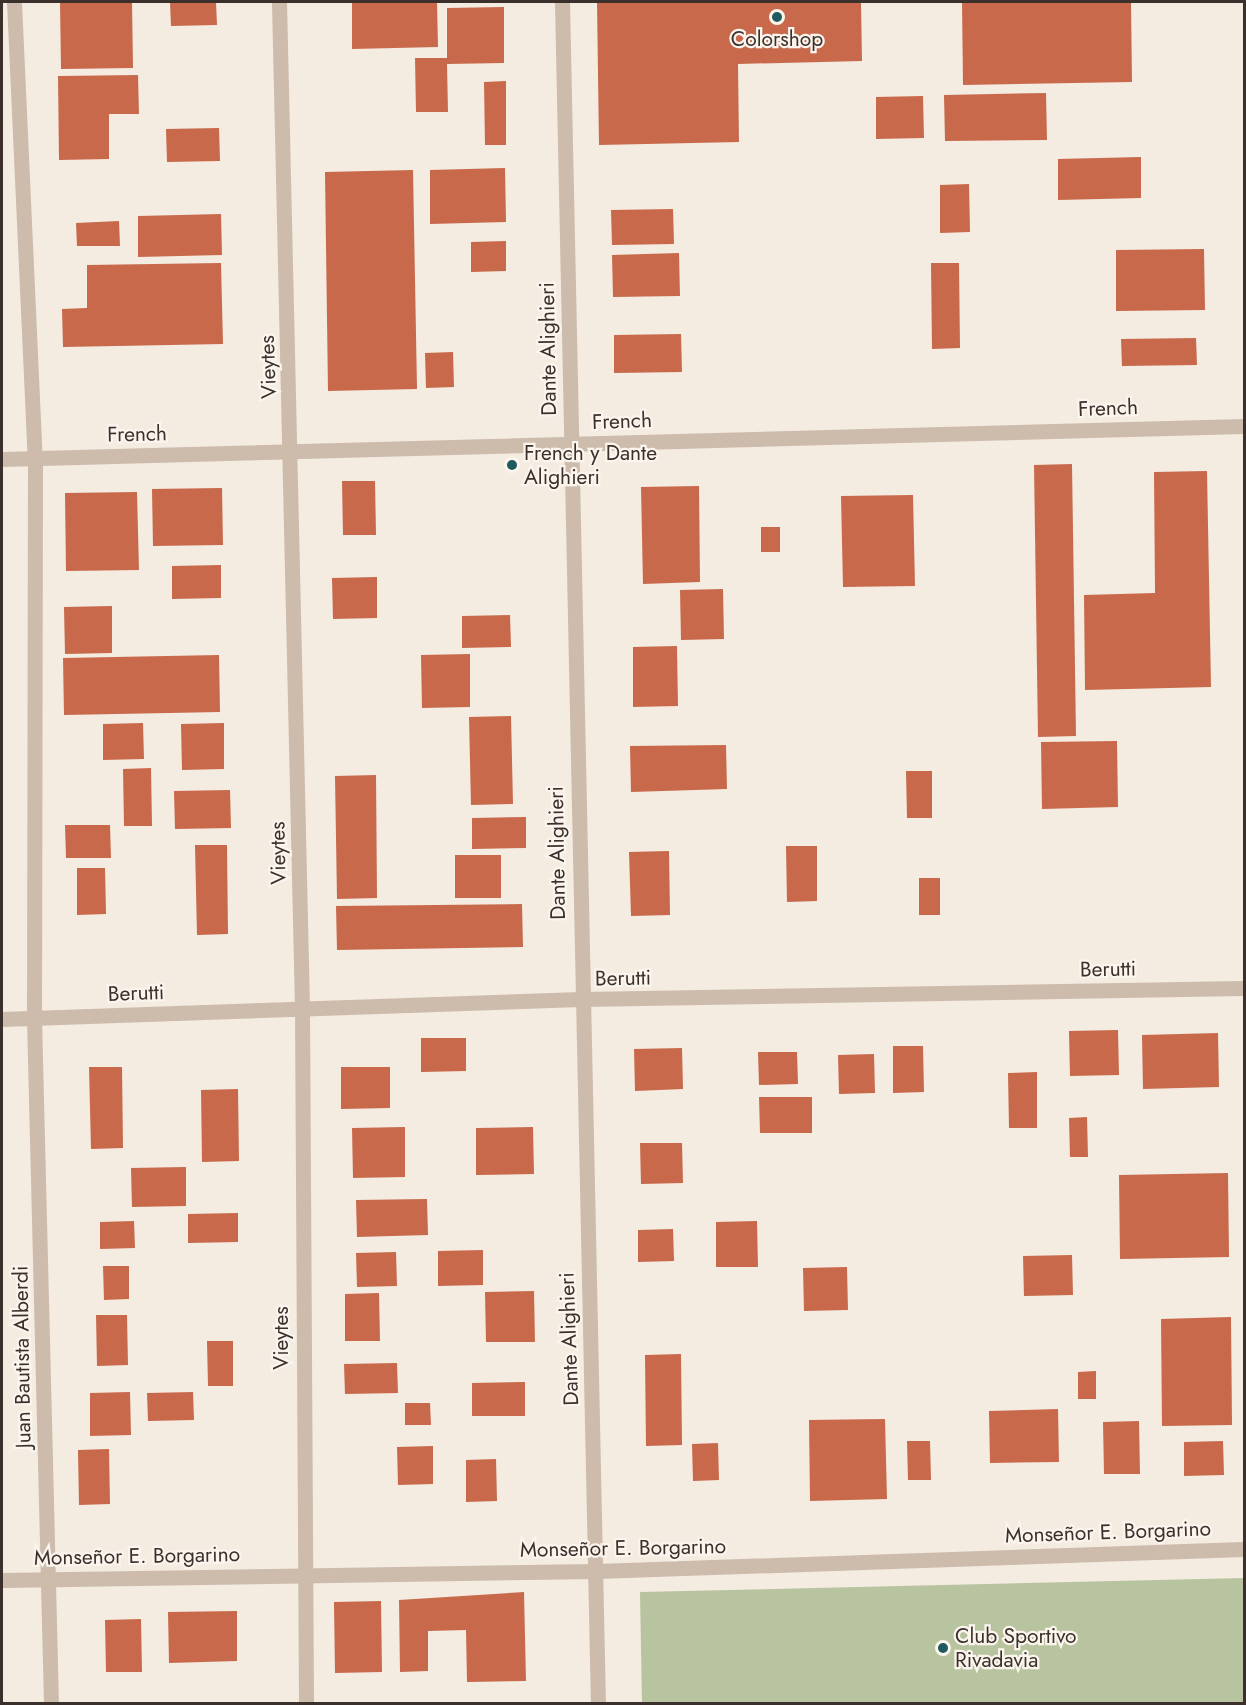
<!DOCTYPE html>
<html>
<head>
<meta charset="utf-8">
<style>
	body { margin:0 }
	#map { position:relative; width:1246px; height:1705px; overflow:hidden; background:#f4ebe1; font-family:Jost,sans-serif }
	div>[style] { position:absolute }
	.green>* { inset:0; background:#b8c4a0 }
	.building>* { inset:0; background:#c8694b }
	.street>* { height:15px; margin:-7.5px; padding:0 7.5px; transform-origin:7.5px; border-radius:7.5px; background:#cdbbac }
	.dots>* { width:16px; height:16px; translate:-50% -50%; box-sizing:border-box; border:3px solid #fbf5ee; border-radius:50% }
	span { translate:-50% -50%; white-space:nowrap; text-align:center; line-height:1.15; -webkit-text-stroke:4.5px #fbf5ee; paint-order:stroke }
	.poi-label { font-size:21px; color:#3b302b }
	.left { translate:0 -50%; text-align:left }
	.street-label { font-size:21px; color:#3b302b }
	.frame { position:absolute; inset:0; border:3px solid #3b302b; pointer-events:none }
</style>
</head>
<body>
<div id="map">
	<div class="green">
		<div style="clip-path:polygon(1244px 1578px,1244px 1703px,642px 1703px,640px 1592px)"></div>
	</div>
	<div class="building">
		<div style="clip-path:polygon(60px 2px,132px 2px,133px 68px,61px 69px)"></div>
		<div style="clip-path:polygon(170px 2px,216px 2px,217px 25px,171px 26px)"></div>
		<div style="clip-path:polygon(352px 2px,437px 2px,438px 47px,352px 49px)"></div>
		<div style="clip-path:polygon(597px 2px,861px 2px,862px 61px,738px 64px,739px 142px,599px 145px)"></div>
		<div style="clip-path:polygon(962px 2px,1131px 2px,1132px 82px,963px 85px)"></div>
		<div style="clip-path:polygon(504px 7px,504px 63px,447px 64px,448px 112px,416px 112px,415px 58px,447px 58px,447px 8px)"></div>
		<div style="clip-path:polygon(138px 75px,139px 114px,109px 114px,109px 159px,59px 160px,58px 76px)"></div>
		<div style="clip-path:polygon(506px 81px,506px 145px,485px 145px,484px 82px)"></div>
		<div style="clip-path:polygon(1046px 93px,1047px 140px,945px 141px,944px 95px)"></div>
		<div style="clip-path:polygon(923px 96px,924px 138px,876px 139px,876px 97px)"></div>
		<div style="clip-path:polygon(219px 128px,220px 161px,167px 162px,166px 129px)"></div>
		<div style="clip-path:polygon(1141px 157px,1141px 198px,1058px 200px,1058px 159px)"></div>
		<div style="clip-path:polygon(505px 168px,506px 222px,430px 224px,430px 170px)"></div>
		<div style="clip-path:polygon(413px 170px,417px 389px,328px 391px,325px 172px)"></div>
		<div style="clip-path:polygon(969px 184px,970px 232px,940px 233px,940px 185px)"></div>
		<div style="clip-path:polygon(673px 209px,674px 244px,612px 245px,611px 210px)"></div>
		<div style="clip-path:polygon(221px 214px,222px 255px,138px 257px,138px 216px)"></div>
		<div style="clip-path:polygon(119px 221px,120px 246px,77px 246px,76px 223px)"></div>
		<div style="clip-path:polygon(506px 241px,506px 271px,471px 272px,471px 242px)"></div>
		<div style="clip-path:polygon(1204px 249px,1205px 310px,1116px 311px,1116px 250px)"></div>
		<div style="clip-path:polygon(679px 253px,680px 296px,613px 297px,612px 255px)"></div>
		<div style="clip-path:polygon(221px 263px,223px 344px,63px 347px,62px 309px,87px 308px,87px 265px)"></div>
		<div style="clip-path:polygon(931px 263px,959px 263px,960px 348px,932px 349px)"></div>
		<div style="clip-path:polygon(681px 334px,682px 372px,614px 373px,614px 335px)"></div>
		<div style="clip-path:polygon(1196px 338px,1197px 365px,1122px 366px,1121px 339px)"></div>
		<div style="clip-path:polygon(453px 352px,454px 387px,426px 388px,425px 353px)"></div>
		<div style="clip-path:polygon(1072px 464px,1076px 736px,1038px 737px,1034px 465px)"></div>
		<div style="clip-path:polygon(1207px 471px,1211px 687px,1085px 690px,1084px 595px,1155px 593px,1154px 472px)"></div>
		<div style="clip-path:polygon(342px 481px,375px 481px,376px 535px,343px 535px)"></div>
		<div style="clip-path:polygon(699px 486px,700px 582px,643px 584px,641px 487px)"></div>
		<div style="clip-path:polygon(222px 488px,223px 545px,153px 546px,152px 489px)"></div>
		<div style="clip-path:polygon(137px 492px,139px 570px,66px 571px,65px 493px)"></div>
		<div style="clip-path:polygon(913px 495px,915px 586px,843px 587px,841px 496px)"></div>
		<div style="clip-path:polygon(761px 527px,780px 527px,780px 552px,761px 552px)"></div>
		<div style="clip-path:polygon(221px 565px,221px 598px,172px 599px,172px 566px)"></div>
		<div style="clip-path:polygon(377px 577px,377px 618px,333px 619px,332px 578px)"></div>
		<div style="clip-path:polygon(723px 589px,724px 639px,681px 640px,680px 590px)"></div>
		<div style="clip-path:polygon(112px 606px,112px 653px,65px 654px,64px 607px)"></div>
		<div style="clip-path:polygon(510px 615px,511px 647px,462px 648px,462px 616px)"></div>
		<div style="clip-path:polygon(677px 646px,678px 706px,633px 707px,633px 647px)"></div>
		<div style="clip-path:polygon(470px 654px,470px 707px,422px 708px,421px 655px)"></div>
		<div style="clip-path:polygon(219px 655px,220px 712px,64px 715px,63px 658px)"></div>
		<div style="clip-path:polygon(511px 716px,513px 804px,471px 805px,469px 717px)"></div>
		<div style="clip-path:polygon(143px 723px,144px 759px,103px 760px,103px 724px)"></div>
		<div style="clip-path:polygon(224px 723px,224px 769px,182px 770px,181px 724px)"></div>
		<div style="clip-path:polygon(1117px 741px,1118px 807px,1042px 809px,1041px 742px)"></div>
		<div style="clip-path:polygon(726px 745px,727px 789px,631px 792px,630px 746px)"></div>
		<div style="clip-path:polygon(151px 768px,152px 826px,124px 826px,123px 769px)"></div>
		<div style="clip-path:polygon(906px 771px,932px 771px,932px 818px,907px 818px)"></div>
		<div style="clip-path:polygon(376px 775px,377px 898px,337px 899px,335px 776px)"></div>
		<div style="clip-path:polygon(230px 790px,231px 828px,175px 829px,174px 791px)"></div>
		<div style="clip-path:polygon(526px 817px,526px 848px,472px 849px,472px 818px)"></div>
		<div style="clip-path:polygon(65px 825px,110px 825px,111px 858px,66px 858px)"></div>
		<div style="clip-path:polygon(195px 845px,227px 845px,228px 934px,197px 935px)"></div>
		<div style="clip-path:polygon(786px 846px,817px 846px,817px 901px,787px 902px)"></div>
		<div style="clip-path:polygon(669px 851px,670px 915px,631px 916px,629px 852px)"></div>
		<div style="clip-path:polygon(455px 855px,501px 855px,501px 898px,455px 898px)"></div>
		<div style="clip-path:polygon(77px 868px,105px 868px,106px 914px,77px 915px)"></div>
		<div style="clip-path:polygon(919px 878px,940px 878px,940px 915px,919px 915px)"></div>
		<div style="clip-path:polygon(522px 904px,523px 947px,337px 950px,336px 906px)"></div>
		<div style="clip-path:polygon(1118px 1030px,1119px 1075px,1070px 1076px,1069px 1031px)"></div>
		<div style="clip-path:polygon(1218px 1033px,1219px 1087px,1143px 1089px,1142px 1035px)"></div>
		<div style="clip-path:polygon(421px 1038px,466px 1038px,466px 1071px,421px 1072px)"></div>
		<div style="clip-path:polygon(893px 1046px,923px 1046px,924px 1092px,893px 1093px)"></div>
		<div style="clip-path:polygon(682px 1048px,683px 1089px,635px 1091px,634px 1049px)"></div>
		<div style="clip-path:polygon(758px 1052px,797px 1052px,798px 1084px,759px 1085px)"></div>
		<div style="clip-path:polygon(874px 1054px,875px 1093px,839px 1094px,838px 1055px)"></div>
		<div style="clip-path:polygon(89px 1067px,122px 1067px,123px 1148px,91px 1149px)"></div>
		<div style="clip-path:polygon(341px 1067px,390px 1067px,390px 1108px,341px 1109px)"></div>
		<div style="clip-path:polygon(1037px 1072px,1037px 1128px,1009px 1128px,1008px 1073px)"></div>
		<div style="clip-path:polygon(238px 1089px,239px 1161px,202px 1162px,201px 1090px)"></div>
		<div style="clip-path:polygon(759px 1097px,812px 1097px,812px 1133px,760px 1133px)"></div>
		<div style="clip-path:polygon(1087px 1117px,1088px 1157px,1070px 1157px,1069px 1118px)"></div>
		<div style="clip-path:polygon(405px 1127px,405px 1177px,353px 1178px,352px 1128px)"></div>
		<div style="clip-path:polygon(533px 1127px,534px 1174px,476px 1175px,476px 1128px)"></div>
		<div style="clip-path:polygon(640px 1143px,682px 1143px,683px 1183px,641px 1184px)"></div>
		<div style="clip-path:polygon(186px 1167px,186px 1206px,132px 1207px,131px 1168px)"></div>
		<div style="clip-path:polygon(1228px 1173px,1229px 1257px,1120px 1259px,1119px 1175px)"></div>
		<div style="clip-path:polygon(427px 1199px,428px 1235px,357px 1237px,356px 1200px)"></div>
		<div style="clip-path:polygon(238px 1213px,238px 1242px,188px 1243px,188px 1214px)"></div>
		<div style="clip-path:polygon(134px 1221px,135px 1248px,100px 1249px,100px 1222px)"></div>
		<div style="clip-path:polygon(757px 1221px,758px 1267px,716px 1267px,716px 1222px)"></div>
		<div style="clip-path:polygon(673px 1229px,674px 1261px,638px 1262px,638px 1230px)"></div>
		<div style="clip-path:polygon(483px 1250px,483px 1285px,438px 1286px,438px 1251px)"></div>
		<div style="clip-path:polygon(396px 1252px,397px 1286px,357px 1287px,356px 1253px)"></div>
		<div style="clip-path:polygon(1072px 1255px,1073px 1295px,1024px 1296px,1023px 1256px)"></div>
		<div style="clip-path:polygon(103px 1266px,129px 1266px,129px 1299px,104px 1300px)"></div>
		<div style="clip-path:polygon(847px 1267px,848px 1310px,804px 1311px,803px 1268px)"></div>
		<div style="clip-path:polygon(534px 1291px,535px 1342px,486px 1342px,485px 1292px)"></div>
		<div style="clip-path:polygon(379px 1293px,380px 1341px,345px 1341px,345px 1294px)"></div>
		<div style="clip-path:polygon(96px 1315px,127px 1315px,128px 1365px,97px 1366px)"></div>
		<div style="clip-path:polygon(1231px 1317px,1232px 1425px,1162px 1426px,1161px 1319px)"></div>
		<div style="clip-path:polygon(207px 1341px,233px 1341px,233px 1386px,208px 1386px)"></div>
		<div style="clip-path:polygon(681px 1354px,682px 1445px,646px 1446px,645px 1355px)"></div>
		<div style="clip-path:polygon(397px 1363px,398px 1393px,345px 1394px,344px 1364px)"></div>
		<div style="clip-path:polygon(1096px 1371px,1096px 1399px,1078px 1399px,1078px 1372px)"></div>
		<div style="clip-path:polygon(525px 1382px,525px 1416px,472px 1416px,472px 1383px)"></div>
		<div style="clip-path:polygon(130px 1392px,131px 1435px,90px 1436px,90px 1393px)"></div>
		<div style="clip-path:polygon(193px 1392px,194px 1420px,148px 1421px,147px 1393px)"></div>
		<div style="clip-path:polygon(405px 1403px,430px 1403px,431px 1425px,405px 1425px)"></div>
		<div style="clip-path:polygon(1058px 1409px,1059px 1462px,990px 1463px,989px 1411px)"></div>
		<div style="clip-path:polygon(885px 1419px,887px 1499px,810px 1501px,809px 1420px)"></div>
		<div style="clip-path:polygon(1139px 1421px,1140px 1474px,1104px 1474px,1103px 1422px)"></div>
		<div style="clip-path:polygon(907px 1441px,930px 1441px,931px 1480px,908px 1480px)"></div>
		<div style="clip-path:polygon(1223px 1441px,1224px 1475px,1184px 1476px,1184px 1442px)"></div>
		<div style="clip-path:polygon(718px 1443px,719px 1480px,693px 1481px,692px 1444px)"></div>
		<div style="clip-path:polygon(433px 1446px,433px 1484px,398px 1485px,397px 1447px)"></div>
		<div style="clip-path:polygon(109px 1449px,110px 1504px,79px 1505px,78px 1450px)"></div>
		<div style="clip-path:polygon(496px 1459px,497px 1501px,466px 1502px,466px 1460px)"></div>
		<div style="clip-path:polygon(524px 1592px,526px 1681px,467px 1682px,466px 1630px,428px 1631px,428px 1671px,400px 1672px,399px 1600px)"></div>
		<div style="clip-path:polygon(381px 1601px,382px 1672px,335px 1673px,334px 1602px)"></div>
		<div style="clip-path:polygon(237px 1611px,237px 1661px,169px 1663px,168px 1612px)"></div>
		<div style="clip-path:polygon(141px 1619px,142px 1672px,106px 1672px,105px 1620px)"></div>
	</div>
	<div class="street">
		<div style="left:14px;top:2px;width:456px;rotate:87.4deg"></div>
		<div style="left:35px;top:458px;width:560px;rotate:90.1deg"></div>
		<div style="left:34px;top:1018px;width:686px;rotate:88.58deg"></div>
		<div style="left:279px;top:2px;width:1006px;rotate:88.69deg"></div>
		<div style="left:302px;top:1008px;width:696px;rotate:89.67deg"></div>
		<div style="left:562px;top:2px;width:1702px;rotate:88.79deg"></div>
		<div style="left:2px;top:459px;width:1242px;rotate:-1.52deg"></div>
		<div style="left:2px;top:1019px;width:579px;rotate:-1.98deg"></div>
		<div style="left:581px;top:999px;width:663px;rotate:-0.95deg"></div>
		<div style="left:2px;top:1580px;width:595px;rotate:-0.87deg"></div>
		<div style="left:597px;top:1571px;width:647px;rotate:-1.95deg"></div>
	</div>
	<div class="dots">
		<div style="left:777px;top:17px;background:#1f5a5e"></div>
		<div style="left:512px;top:465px;background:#1f5a5e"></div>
		<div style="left:943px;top:1648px;background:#1f5a5e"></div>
	</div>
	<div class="poi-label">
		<span style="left:777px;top:39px">Colorshop</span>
		<span class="left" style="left:524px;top:465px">French y Dante<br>Alighieri</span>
		<span class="left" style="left:955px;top:1648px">Club Sportivo<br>Rivadavia</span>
	</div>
	<div class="street-label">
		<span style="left:548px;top:349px;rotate:-91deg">Dante Alighieri</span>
		<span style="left:268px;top:367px;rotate:-92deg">Vieytes</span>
		<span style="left:1108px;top:408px;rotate:-2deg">French</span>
		<span style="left:622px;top:421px;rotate:-2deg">French</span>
		<span style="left:137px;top:434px;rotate:-1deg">French</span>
		<span style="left:278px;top:853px;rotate:-91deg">Vieytes</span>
		<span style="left:557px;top:853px;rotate:-91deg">Dante Alighieri</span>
		<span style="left:1108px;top:969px;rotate:-1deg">Berutti</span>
		<span style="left:623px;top:978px;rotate:-1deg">Berutti</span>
		<span style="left:136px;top:993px;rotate:-2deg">Berutti</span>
		<span style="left:281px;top:1338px;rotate:-90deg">Vieytes</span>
		<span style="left:569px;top:1339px;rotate:-92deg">Dante Alighieri</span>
		<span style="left:22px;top:1357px;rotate:-91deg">Juan Bautista Alberdi</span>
		<span style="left:1108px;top:1532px;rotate:-2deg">Monseñor E. Borgarino</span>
		<span style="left:623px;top:1548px;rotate:-1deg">Monseñor E. Borgarino</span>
		<span style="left:137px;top:1556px;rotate:-1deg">Monseñor E. Borgarino</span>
	</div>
	<div class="frame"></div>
</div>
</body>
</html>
